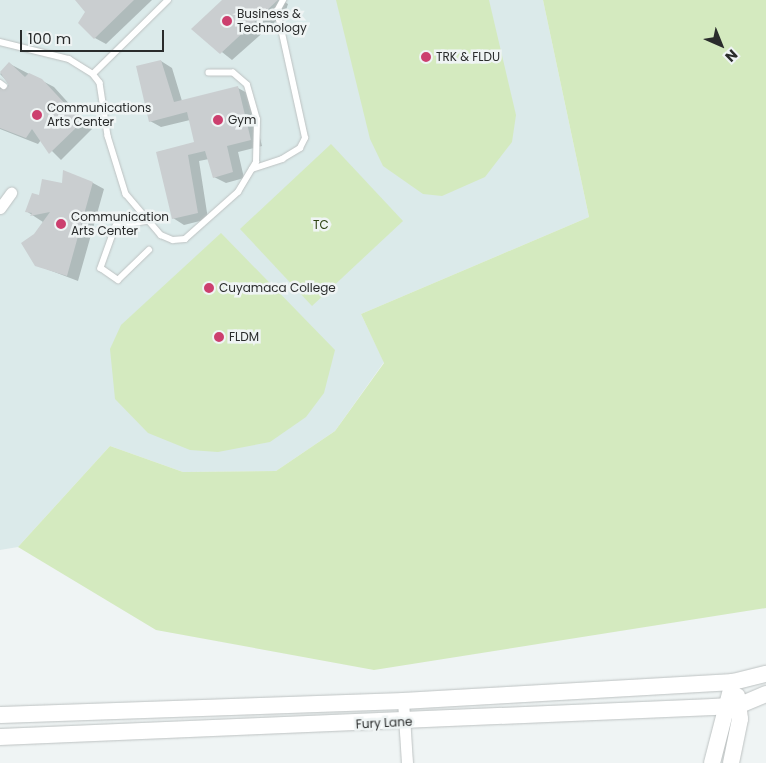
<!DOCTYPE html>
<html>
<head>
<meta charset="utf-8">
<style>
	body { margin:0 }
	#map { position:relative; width:766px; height:763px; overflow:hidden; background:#eff4f4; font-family:Poppins,sans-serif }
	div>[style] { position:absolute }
	.built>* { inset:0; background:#dbeaea }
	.green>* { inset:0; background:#d4eabf }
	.shadow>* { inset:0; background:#0003 }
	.building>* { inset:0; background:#caced0 }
	.roads { filter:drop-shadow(0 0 1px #bdc2c2) drop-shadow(0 0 1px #bdc2c2) }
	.lane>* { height:5.5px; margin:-2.75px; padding:0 2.75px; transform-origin:2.75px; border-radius:2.75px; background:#fff }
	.street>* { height:11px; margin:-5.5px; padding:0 5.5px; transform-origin:5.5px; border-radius:5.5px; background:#fff }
	.secondary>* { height:16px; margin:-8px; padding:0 8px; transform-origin:8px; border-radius:8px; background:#fff }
	.dots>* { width:14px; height:14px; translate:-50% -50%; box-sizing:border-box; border:2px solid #eff4f4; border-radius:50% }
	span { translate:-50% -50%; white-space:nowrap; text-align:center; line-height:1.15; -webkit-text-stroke:5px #eff4f4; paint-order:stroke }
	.poi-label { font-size:12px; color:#2a2c2c }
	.left { translate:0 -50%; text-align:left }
	.park-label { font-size:12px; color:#2c4211 }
	.street-label { font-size:12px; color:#2a2c2c }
	.north { position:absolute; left:696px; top:20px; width:50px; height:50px; -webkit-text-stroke:4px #eff4f4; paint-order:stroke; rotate:136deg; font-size:14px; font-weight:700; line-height:20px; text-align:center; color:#2a2c2c }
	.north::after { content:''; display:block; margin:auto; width:18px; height:22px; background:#2a2c2c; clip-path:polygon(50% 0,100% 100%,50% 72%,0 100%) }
	.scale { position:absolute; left:20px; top:30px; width:144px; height:22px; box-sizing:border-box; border:2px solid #2a2c2c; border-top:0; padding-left:6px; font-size:15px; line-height:18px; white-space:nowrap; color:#2a2c2c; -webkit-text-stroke:4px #eff4f4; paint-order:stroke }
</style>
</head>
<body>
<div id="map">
	<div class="built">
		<div style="clip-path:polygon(0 0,543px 0,589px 217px,361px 314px,384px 362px,335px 431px,276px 471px,183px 472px,110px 446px,18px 547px,0 550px)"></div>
	</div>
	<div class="green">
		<div style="clip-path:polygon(336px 0,489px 0,516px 115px,512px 142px,485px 177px,442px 196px,423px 194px,383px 166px,370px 139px)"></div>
		<div style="clip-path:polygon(543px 0,766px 0,766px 608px,374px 670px,156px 630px,18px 547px,110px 446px,183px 472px,276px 471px,335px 431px,384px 363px,361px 314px,589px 217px)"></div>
		<div style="clip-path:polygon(331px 144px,403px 221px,312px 306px,240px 229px)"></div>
		<div style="clip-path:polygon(221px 233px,335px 350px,324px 393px,306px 417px,270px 442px,218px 452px,190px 450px,148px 433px,115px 399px,110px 349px,121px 325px)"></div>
	</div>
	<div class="shadow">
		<div style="clip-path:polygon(83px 0,152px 0,106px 44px,95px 38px)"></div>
		<div style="clip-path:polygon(224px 0,281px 0,288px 4px,285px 13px,232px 60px,193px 29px)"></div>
		<div style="clip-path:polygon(161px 61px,172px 68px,182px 101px,238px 88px,249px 94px,262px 146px,238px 152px,244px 178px,226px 183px,214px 177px,209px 159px,199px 161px,208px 219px,184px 225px,173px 218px,158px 152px,195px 143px,190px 120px,161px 127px,150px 121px)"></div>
		<div style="clip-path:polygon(10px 64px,54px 87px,92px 129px,61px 160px,41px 140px,38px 144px,0 129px,0 86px,7px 90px,9px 83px,0 74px)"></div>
		<div style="clip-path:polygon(93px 183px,104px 189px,78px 281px,36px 265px,35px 235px,43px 222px,26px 211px,40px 196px,63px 184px)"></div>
	</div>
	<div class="building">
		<div style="clip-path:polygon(75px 0,134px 0,94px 39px,78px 23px,85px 12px)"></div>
		<div style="clip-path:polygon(222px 0,278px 0,220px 54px,191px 29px)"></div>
		<div style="clip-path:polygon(161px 60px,174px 102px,238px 86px,251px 140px,227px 146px,233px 172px,213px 178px,205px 151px,188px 155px,198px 213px,172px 219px,156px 152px,194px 142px,187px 112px,149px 122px,136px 66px)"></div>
		<div style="clip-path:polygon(9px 62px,25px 77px,29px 73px,42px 79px,82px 122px,49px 154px,32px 129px,26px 138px,0 128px,0 89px,9px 86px,0 72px)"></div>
		<div style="clip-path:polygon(63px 170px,93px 182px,67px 276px,35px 266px,21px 243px,34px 234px,50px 212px,30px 216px,32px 213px,25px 212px,32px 193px,39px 195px,42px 179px,62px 183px)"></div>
	</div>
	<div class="roads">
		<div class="lane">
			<div style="left:0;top:42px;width:71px;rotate:13.8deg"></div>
			<div style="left:69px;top:59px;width:28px;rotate:32deg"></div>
			<div style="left:93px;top:74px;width:11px;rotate:52deg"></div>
			<div style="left:100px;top:83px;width:54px;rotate:81.4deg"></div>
			<div style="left:108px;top:136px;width:61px;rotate:72.8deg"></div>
			<div style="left:126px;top:194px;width:54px;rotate:49.5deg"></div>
			<div style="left:161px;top:235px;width:13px;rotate:23deg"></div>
			<div style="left:173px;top:240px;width:12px;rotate:-5deg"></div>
			<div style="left:185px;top:239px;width:71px;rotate:-41.6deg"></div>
			<div style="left:238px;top:192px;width:35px;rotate:-59deg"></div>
			<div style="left:256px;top:162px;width:42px;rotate:-88.6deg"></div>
			<div style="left:257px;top:120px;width:36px;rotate:-106deg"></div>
			<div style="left:247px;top:85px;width:18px;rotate:-139deg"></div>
			<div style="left:233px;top:73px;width:24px;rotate:180deg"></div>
			<div style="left:93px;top:74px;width:105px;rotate:-44.6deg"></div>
			<div style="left:0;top:83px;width:5px;rotate:37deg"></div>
			<div style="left:252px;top:169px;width:32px;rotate:-18deg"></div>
			<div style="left:282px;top:159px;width:21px;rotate:-31deg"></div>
			<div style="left:300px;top:148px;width:11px;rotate:-63deg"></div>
			<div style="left:305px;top:138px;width:130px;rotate:-102.4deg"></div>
			<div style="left:277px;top:11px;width:13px;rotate:-61deg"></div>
			<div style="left:149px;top:221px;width:33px;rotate:171deg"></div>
			<div style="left:116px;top:226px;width:45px;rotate:109.7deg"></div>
			<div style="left:101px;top:268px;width:21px;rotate:35deg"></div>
			<div style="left:118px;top:280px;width:43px;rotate:-44.1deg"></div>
		</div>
		<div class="street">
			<div style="left:0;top:208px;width:19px;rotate:-54deg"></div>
			<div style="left:403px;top:701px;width:62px;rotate:86.3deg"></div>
		</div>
		<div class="secondary">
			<div style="left:0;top:715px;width:403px;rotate:-2deg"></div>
			<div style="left:403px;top:701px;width:331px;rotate:-3.3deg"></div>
			<div style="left:733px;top:682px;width:34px;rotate:-14deg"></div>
			<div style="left:0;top:737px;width:714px;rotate:-2.41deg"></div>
			<div style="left:713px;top:707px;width:27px;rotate:-4deg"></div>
			<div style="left:740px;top:705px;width:28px;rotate:-23deg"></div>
			<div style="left:712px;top:763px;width:84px;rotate:-75.5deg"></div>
			<div style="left:731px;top:763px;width:45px;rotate:-78.4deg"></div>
			<div style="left:740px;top:719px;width:23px;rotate:-97deg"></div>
		</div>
	</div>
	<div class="dots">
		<div style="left:227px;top:21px;background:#cc3f6e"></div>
		<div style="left:426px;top:57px;background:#cc3f6e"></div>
		<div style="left:37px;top:115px;background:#cc3f6e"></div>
		<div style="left:218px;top:120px;background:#cc3f6e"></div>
		<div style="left:61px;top:224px;background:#cc3f6e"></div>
		<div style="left:209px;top:288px;background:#cc3f6e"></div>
		<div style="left:219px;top:337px;background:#cc3f6e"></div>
	</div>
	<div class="poi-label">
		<span class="left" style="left:237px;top:21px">Business &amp;<br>Technology</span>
		<span class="left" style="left:436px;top:57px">TRK &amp; FLDU</span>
		<span class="left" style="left:47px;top:115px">Communications<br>Arts Center</span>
		<span class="left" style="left:228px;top:120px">Gym</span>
		<span class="left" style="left:71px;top:224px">Communication<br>Arts Center</span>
		<span class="left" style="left:219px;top:288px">Cuyamaca College</span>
		<span class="left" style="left:229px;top:337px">FLDM</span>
	</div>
	<div class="park-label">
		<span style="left:321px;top:225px">TC</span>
	</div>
	<div class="street-label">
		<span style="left:384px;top:723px;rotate:-3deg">Fury Lane</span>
	</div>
	<div class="north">N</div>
	<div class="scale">100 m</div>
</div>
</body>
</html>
